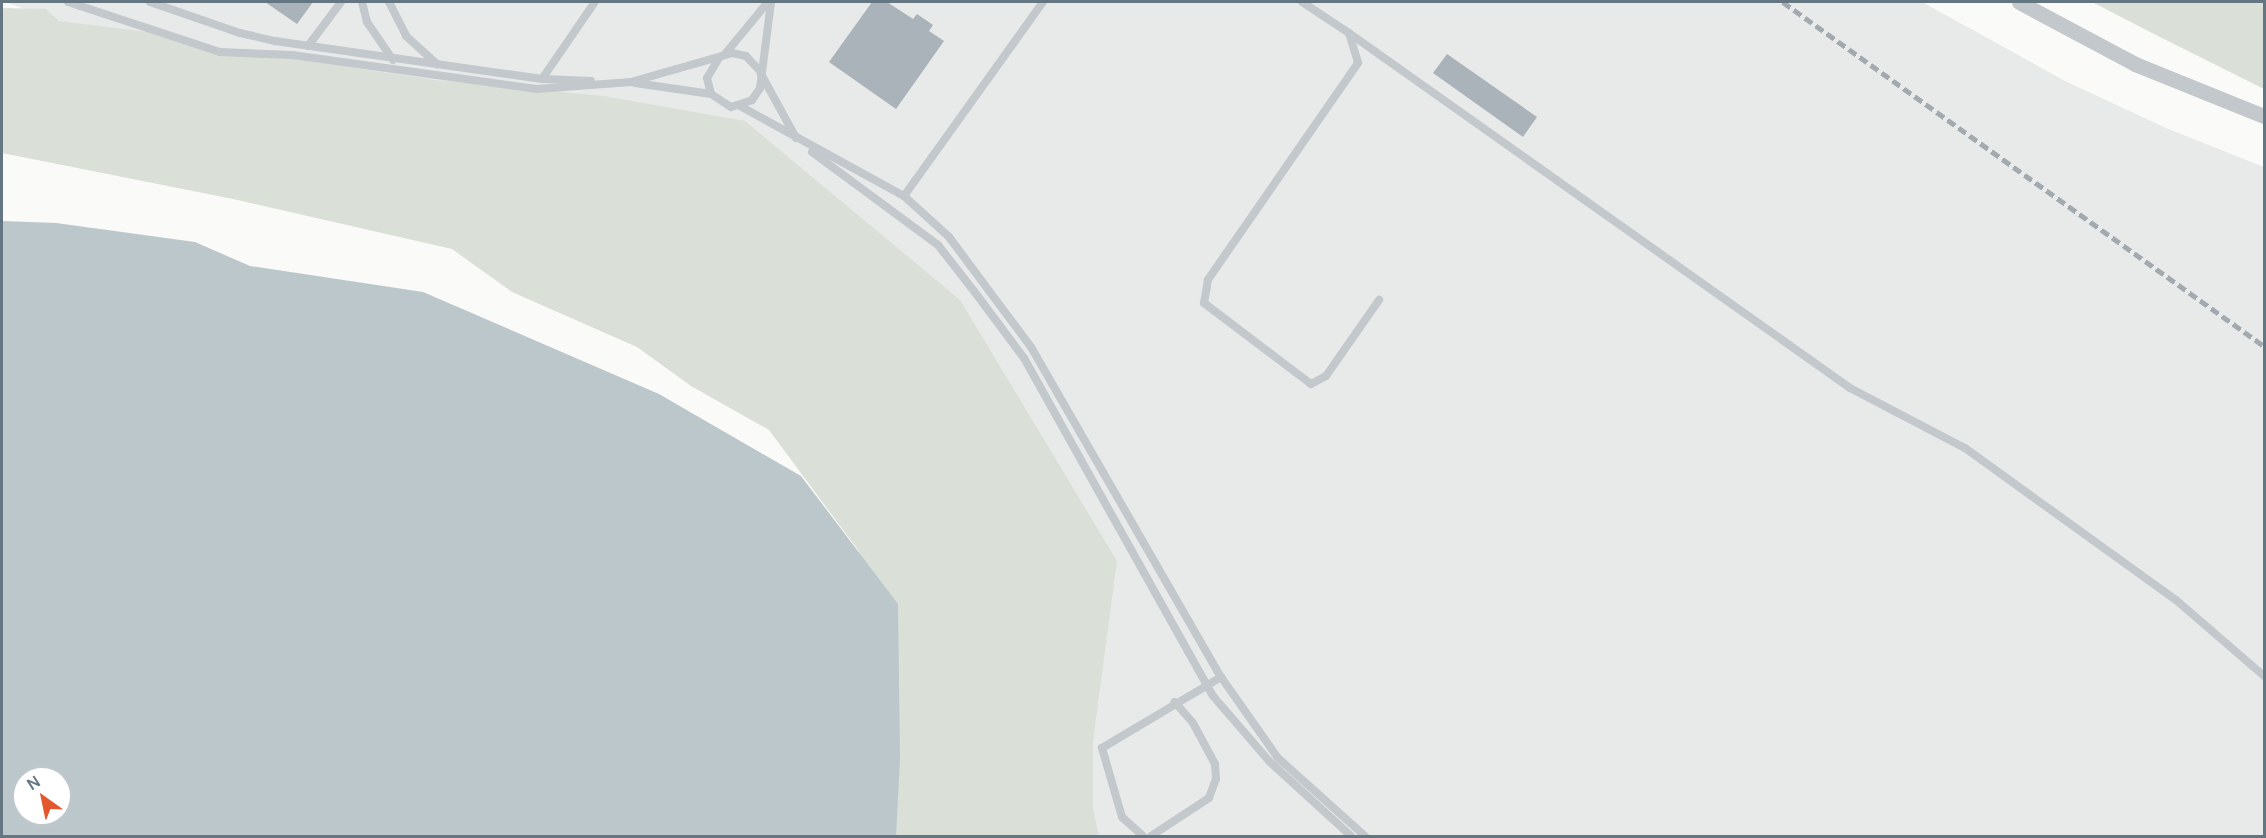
<!DOCTYPE html>
<html>
<head>
<meta charset="utf-8">
<style>
	body { margin:0 }
	#map { position:relative; width:2266px; height:838px; overflow:hidden; background:#fafaf8; font-family:Manrope,sans-serif }
	div>[style] { position:absolute }
	.built>* { inset:0; background:#e8e9e9 }
	.green>* { inset:0; background:#dadfd7 }
	.water>* { inset:0; background:#bbc7cb }
	.building>* { inset:0; background:#aab3b9 }
	.service>* { height:8px; margin:-4px; padding:0 4px; transform-origin:4px; border-radius:4px; background:#c3c8cc }
	.minor>* { height:15px; margin:-7.5px; padding:0 7.5px; transform-origin:7.5px; border-radius:7.5px; background:#c3c8cc }
	.rail>* { height:4.5px; margin-top:-2.25px; transform-origin:0; background:repeating-linear-gradient(90deg,#a2aab0 0 9px,transparent 0 13.5px) }
	span { translate:-50% -50%; white-space:nowrap; text-align:center; line-height:1.15; -webkit-text-stroke:6px #fff; paint-order:stroke }
	.frame { position:absolute; inset:0; border:3px solid #657683; pointer-events:none }
	.north { position:absolute; left:12px; top:766px; width:60px; height:60px; box-sizing:border-box; background:#fff; border:2px solid #c1c8cd; border-radius:50%; rotate:327deg; font-size:16px; font-weight:700; line-height:24px; text-align:center; color:#657683 }
	.north::after { content:''; display:block; margin:auto; width:21px; height:27px; background:#e4572e; clip-path:polygon(50% 0,100% 100%,50% 72%,0 100%) }
</style>
</head>
<body>
<div id="map">
	<div class="built">
		<div style="clip-path:polygon(5px 2px,1922px 2px,2065px 81px,2166px 128px,2264px 167px,2264px 836px,1068px 836px,1058px 693px,427px 93px,59px 21px)"></div>
	</div>
	<div class="green">
		<div style="clip-path:polygon(2092px 2px,2264px 2px,2264px 89px,2156px 35px)"></div>
		<div style="clip-path:polygon(2px 8px,46px 9px,59px 21px,155px 33px,212px 47px,435px 80px,603px 96px,745px 121px,960px 300px,1117px 561px,1093px 741px,1093px 810px,1099px 836px,893px 836px,883px 608px,858px 550px,769px 430px,691px 386px,637px 347px,512px 292px,452px 249px,233px 199px,2px 153px)"></div>
	</div>
	<div class="water">
		<div style="clip-path:polygon(evenodd,2px 221px,56px 223px,195px 242px,250px 266px,423px 292px,659px 394px,801px 476px,898px 604px,900px 759px,896px 836px,2px 836px,2px 221px,24px 778px,60px 778px,60px 814px,24px 814px,24px 778px)"></div>
	</div>
	<div class="building">
		<div style="clip-path:polygon(265px 2px,313px 2px,297px 24px)"></div>
		<div style="clip-path:polygon(872px 2px,887px 2px,913px 19px,917px 14px,933px 25px,929px 31px,944px 41px,896px 109px,829px 62px)"></div>
		<div style="clip-path:polygon(1447px 54px,1537px 117px,1523px 137px,1433px 73px)"></div>
	</div>
	<div class="service">
		<div style="left:68px;top:2px;width:160px;rotate:18.2deg"></div>
		<div style="left:220px;top:52px;width:72px;rotate:2.4deg"></div>
		<div style="left:292px;top:55px;width:247px;rotate:7.9deg"></div>
		<div style="left:537px;top:89px;width:94px;rotate:-4.3deg"></div>
		<div style="left:631px;top:82px;width:105px;rotate:-16deg"></div>
		<div style="left:732px;top:53px;width:14px;rotate:12deg"></div>
		<div style="left:746px;top:56px;width:21px;rotate:47deg"></div>
		<div style="left:150px;top:2px;width:95px;rotate:19deg"></div>
		<div style="left:240px;top:33px;width:36px;rotate:13deg"></div>
		<div style="left:275px;top:41px;width:270px;rotate:8.1deg"></div>
		<div style="left:542px;top:79px;width:49px;rotate:2.3deg"></div>
		<div style="left:362px;top:2px;width:21px;rotate:76deg"></div>
		<div style="left:367px;top:22px;width:46px;rotate:55.6deg"></div>
		<div style="left:389px;top:2px;width:38px;rotate:63deg"></div>
		<div style="left:406px;top:36px;width:42px;rotate:42.1deg"></div>
		<div style="left:1302px;top:2px;width:56px;rotate:33.4deg"></div>
		<div style="left:1349px;top:33px;width:31px;rotate:73deg"></div>
		<div style="left:1358px;top:63px;width:264px;rotate:124.7deg"></div>
		<div style="left:1208px;top:280px;width:23px;rotate:100deg"></div>
		<div style="left:1204px;top:303px;width:134px;rotate:37.1deg"></div>
		<div style="left:1311px;top:384px;width:17px;rotate:-28deg"></div>
		<div style="left:1326px;top:376px;width:93px;rotate:-55.1deg"></div>
		<div style="left:1349px;top:33px;width:614px;rotate:35.32deg"></div>
		<div style="left:1850px;top:388px;width:130px;rotate:27.6deg"></div>
		<div style="left:1965px;top:448px;width:260px;rotate:35.8deg"></div>
		<div style="left:2176px;top:600px;width:116px;rotate:40.8deg"></div>
		<div style="left:308px;top:46px;width:55px;rotate:-53.1deg"></div>
		<div style="left:725px;top:54px;width:67px;rotate:-50.4deg"></div>
		<div style="left:719px;top:58px;width:23px;rotate:121deg"></div>
		<div style="left:707px;top:78px;width:16px;rotate:76deg"></div>
		<div style="left:711px;top:94px;width:24px;rotate:33deg"></div>
		<div style="left:731px;top:107px;width:22px;rotate:-18deg"></div>
		<div style="left:752px;top:100px;width:14px;rotate:-56deg"></div>
		<div style="left:760px;top:88px;width:87px;rotate:-82.7deg"></div>
		<div style="left:761px;top:74px;width:73px;rotate:61.3deg"></div>
		<div style="left:542px;top:79px;width:93px;rotate:-55.5deg"></div>
		<div style="left:635px;top:83px;width:77px;rotate:8.2deg"></div>
		<div style="left:740px;top:106px;width:187px;rotate:28.8deg"></div>
		<div style="left:904px;top:196px;width:61px;rotate:42.3deg"></div>
		<div style="left:949px;top:237px;width:137px;rotate:53.3deg"></div>
		<div style="left:1031px;top:347px;width:381px;rotate:60.1deg"></div>
		<div style="left:1221px;top:677px;width:99px;rotate:54.9deg"></div>
		<div style="left:1278px;top:758px;width:117px;rotate:41.9deg"></div>
		<div style="left:812px;top:152px;width:157px;rotate:36.4deg"></div>
		<div style="left:938px;top:245px;width:58px;rotate:52deg"></div>
		<div style="left:974px;top:291px;width:84px;rotate:53.3deg"></div>
		<div style="left:1024px;top:358px;width:387px;rotate:60.8deg"></div>
		<div style="left:1213px;top:696px;width:87px;rotate:49.2deg"></div>
		<div style="left:1270px;top:762px;width:110px;rotate:42.4deg"></div>
		<div style="left:904px;top:196px;width:239px;rotate:-54.4deg"></div>
		<div style="left:1143px;top:836px;width:28px;rotate:-138deg"></div>
		<div style="left:1122px;top:817px;width:72px;rotate:-106.2deg"></div>
		<div style="left:1102px;top:748px;width:139px;rotate:-30.8deg"></div>
		<div style="left:1151px;top:836px;width:69px;rotate:-33.2deg"></div>
		<div style="left:1209px;top:798px;width:20px;rotate:-70deg"></div>
		<div style="left:1216px;top:779px;width:15px;rotate:-94deg"></div>
		<div style="left:1215px;top:764px;width:47px;rotate:-118.2deg"></div>
		<div style="left:1193px;top:723px;width:28px;rotate:-131deg"></div>
	</div>
	<div class="minor">
		<div style="left:2019px;top:2px;width:132px;rotate:28.1deg"></div>
		<div style="left:2135px;top:64px;width:139px;rotate:22deg"></div>
	</div>
	<div class="rail">
		<div style="left:1783px;top:2px;width:591px;rotate:35.57deg"></div>
	</div>
	<div class="frame"></div>
	<div class="north">N</div>
</div>
</body>
</html>
